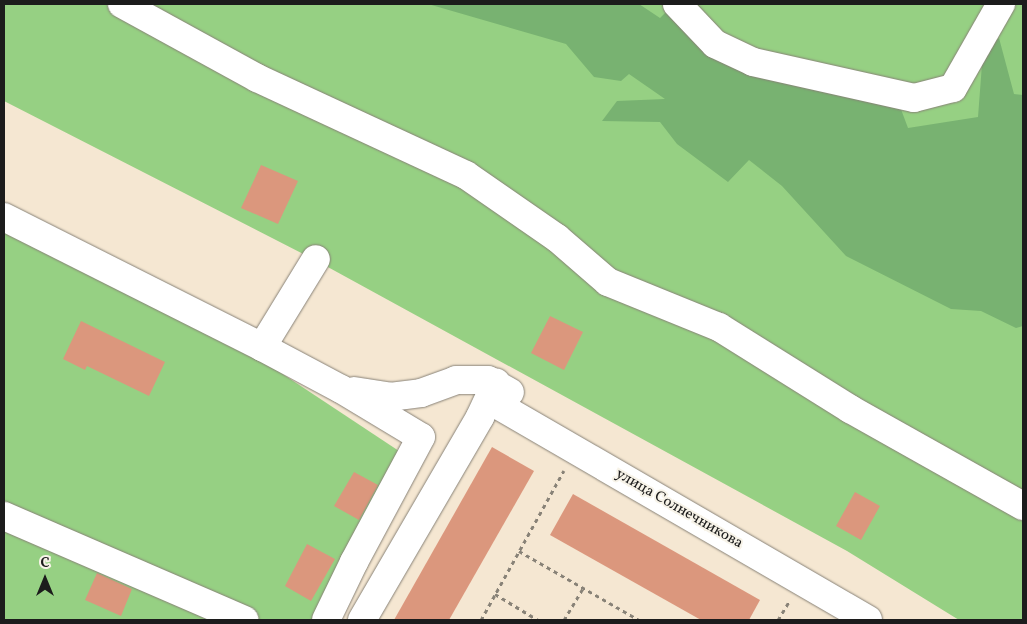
<!DOCTYPE html>
<html>
<head>
<meta charset="utf-8">
<style>
	body { margin:0 }
	#map { position:relative; width:1027px; height:624px; overflow:hidden; background:#f5e7d2; font-family:Vollkorn,serif }
	div>[style] { position:absolute }
	.green>* { inset:0; background:#96d083 }
	.forest>* { inset:0; background:#78b271 }
	.building>* { inset:0; background:#db977d }
	.path>* { height:3px; margin-top:-1.5px; transform-origin:0; background:repeating-linear-gradient(90deg,#888277 0 4px,transparent 0 8px) }
	.roads { filter:drop-shadow(0 0 1px #888277) drop-shadow(0 0 1px #888277) }
	.minor>* { height:28px; margin:-14px; padding:0 14px; transform-origin:14px; border-radius:14px; background:#fff }
	span { translate:-50% -50%; white-space:nowrap; text-align:center; line-height:1.15; -webkit-text-stroke:4px #f7f3e8; paint-order:stroke }
	.street-label { font-size:15px; color:#1c1c1c }
	.frame { position:absolute; inset:0; border:5px solid #1c1c1c; pointer-events:none }
	.north { position:absolute; left:20px; top:554px; width:50px; height:50px; -webkit-text-stroke:4px #f7f3e8; paint-order:stroke; rotate:0deg; font-size:14px; font-weight:700; line-height:20px; text-align:center; color:#1c1c1c }
	.north::after { content:''; display:block; margin:auto; width:18px; height:22px; background:#1c1c1c; clip-path:polygon(50% 0,100% 100%,50% 72%,0 100%) }
</style>
</head>
<body>
<div id="map">
	<div class="green">
		<div style="clip-path:polygon(4px 4px,1023px 4px,1023px 620px,959px 620px,847px 551px,315px 260px,4px 101px)"></div>
		<div style="clip-path:polygon(4px 222px,213px 328px,405px 455px,317px 620px,4px 620px)"></div>
	</div>
	<div class="forest">
		<div style="clip-path:polygon(428px 4px,639px 4px,660px 18px,670px 8px,711px 51px,899px 104px,908px 128px,978px 117px,983px 51px,999px 38px,1014px 94px,1023px 95px,1023px 326px,1016px 328px,981px 311px,951px 309px,846px 256px,782px 186px,749px 160px,728px 182px,677px 144px,660px 122px,602px 121px,617px 101px,665px 99px,629px 74px,621px 81px,594px 77px,566px 44px)"></div>
	</div>
	<div class="building">
		<div style="clip-path:polygon(261px 165px,298px 181px,278px 224px,241px 208px)"></div>
		<div style="clip-path:polygon(550px 316px,583px 332px,564px 370px,531px 353px)"></div>
		<div style="clip-path:polygon(81px 321px,165px 362px,149px 396px,87px 366px,85px 370px,63px 359px)"></div>
		<div style="clip-path:polygon(492px 447px,534px 471px,449px 620px,394px 620px)"></div>
		<div style="clip-path:polygon(354px 472px,378px 485px,359px 520px,334px 506px)"></div>
		<div style="clip-path:polygon(855px 492px,880px 506px,861px 540px,836px 526px)"></div>
		<div style="clip-path:polygon(573px 494px,760px 600px,749px 620px,701px 620px,550px 535px)"></div>
		<div style="clip-path:polygon(307px 544px,335px 559px,311px 601px,285px 586px)"></div>
		<div style="clip-path:polygon(97px 573px,132px 589px,121px 616px,85px 600px)"></div>
	</div>
	<div class="path">
		<div style="left:519px;top:551px;width:138px;rotate:29.9deg"></div>
		<div style="left:495px;top:594px;width:50px;rotate:31.2deg"></div>
		<div style="left:481px;top:620px;width:171px;rotate:-61deg"></div>
		<div style="left:564px;top:620px;width:37px;rotate:-59deg"></div>
		<div style="left:778px;top:620px;width:21px;rotate:-59deg"></div>
	</div>
	<div class="roads">
		<div class="minor">
			<div style="left:122px;top:4px;width:154px;rotate:28.7deg"></div>
			<div style="left:257px;top:78px;width:230px;rotate:24.9deg"></div>
			<div style="left:466px;top:175px;width:111px;rotate:34.7deg"></div>
			<div style="left:557px;top:238px;width:67px;rotate:40.8deg"></div>
			<div style="left:608px;top:282px;width:120px;rotate:22.1deg"></div>
			<div style="left:719px;top:327px;width:155px;rotate:32deg"></div>
			<div style="left:850px;top:409px;width:198px;rotate:29.3deg"></div>
			<div style="left:677px;top:4px;width:55px;rotate:46.5deg"></div>
			<div style="left:715px;top:44px;width:42px;rotate:25.3deg"></div>
			<div style="left:753px;top:62px;width:165px;rotate:12.6deg"></div>
			<div style="left:914px;top:98px;width:40px;rotate:-14.4deg"></div>
			<div style="left:953px;top:88px;width:97px;rotate:-60.3deg"></div>
			<div style="left:4px;top:217px;width:289px;rotate:26.7deg"></div>
			<div style="left:262px;top:347px;width:89px;rotate:28deg"></div>
			<div style="left:341px;top:389px;width:93px;rotate:31deg"></div>
			<div style="left:421px;top:437px;width:142px;rotate:118.2deg"></div>
			<div style="left:354px;top:562px;width:64px;rotate:115.8deg"></div>
			<div style="left:262px;top:347px;width:103px;rotate:-58.5deg"></div>
			<div style="left:354px;top:391px;width:36px;rotate:9deg"></div>
			<div style="left:390px;top:397px;width:31px;rotate:-7deg"></div>
			<div style="left:421px;top:393px;width:37px;rotate:-20deg"></div>
			<div style="left:456px;top:380px;width:32px"></div>
			<div style="left:488px;top:380px;width:25px;rotate:29deg"></div>
			<div style="left:489px;top:400px;width:438px;rotate:30.1deg"></div>
			<div style="left:4px;top:516px;width:262px;rotate:23.4deg"></div>
			<div style="left:362px;top:620px;width:235px;rotate:-59.8deg"></div>
			<div style="left:480px;top:417px;width:38px;rotate:-65deg"></div>
		</div>
	</div>
	<div class="street-label">
		<span style="left:679px;top:509px;rotate:30deg">улица Солнечникова</span>
	</div>
	<div class="frame"></div>
	<div class="north">С</div>
</div>
</body>
</html>
